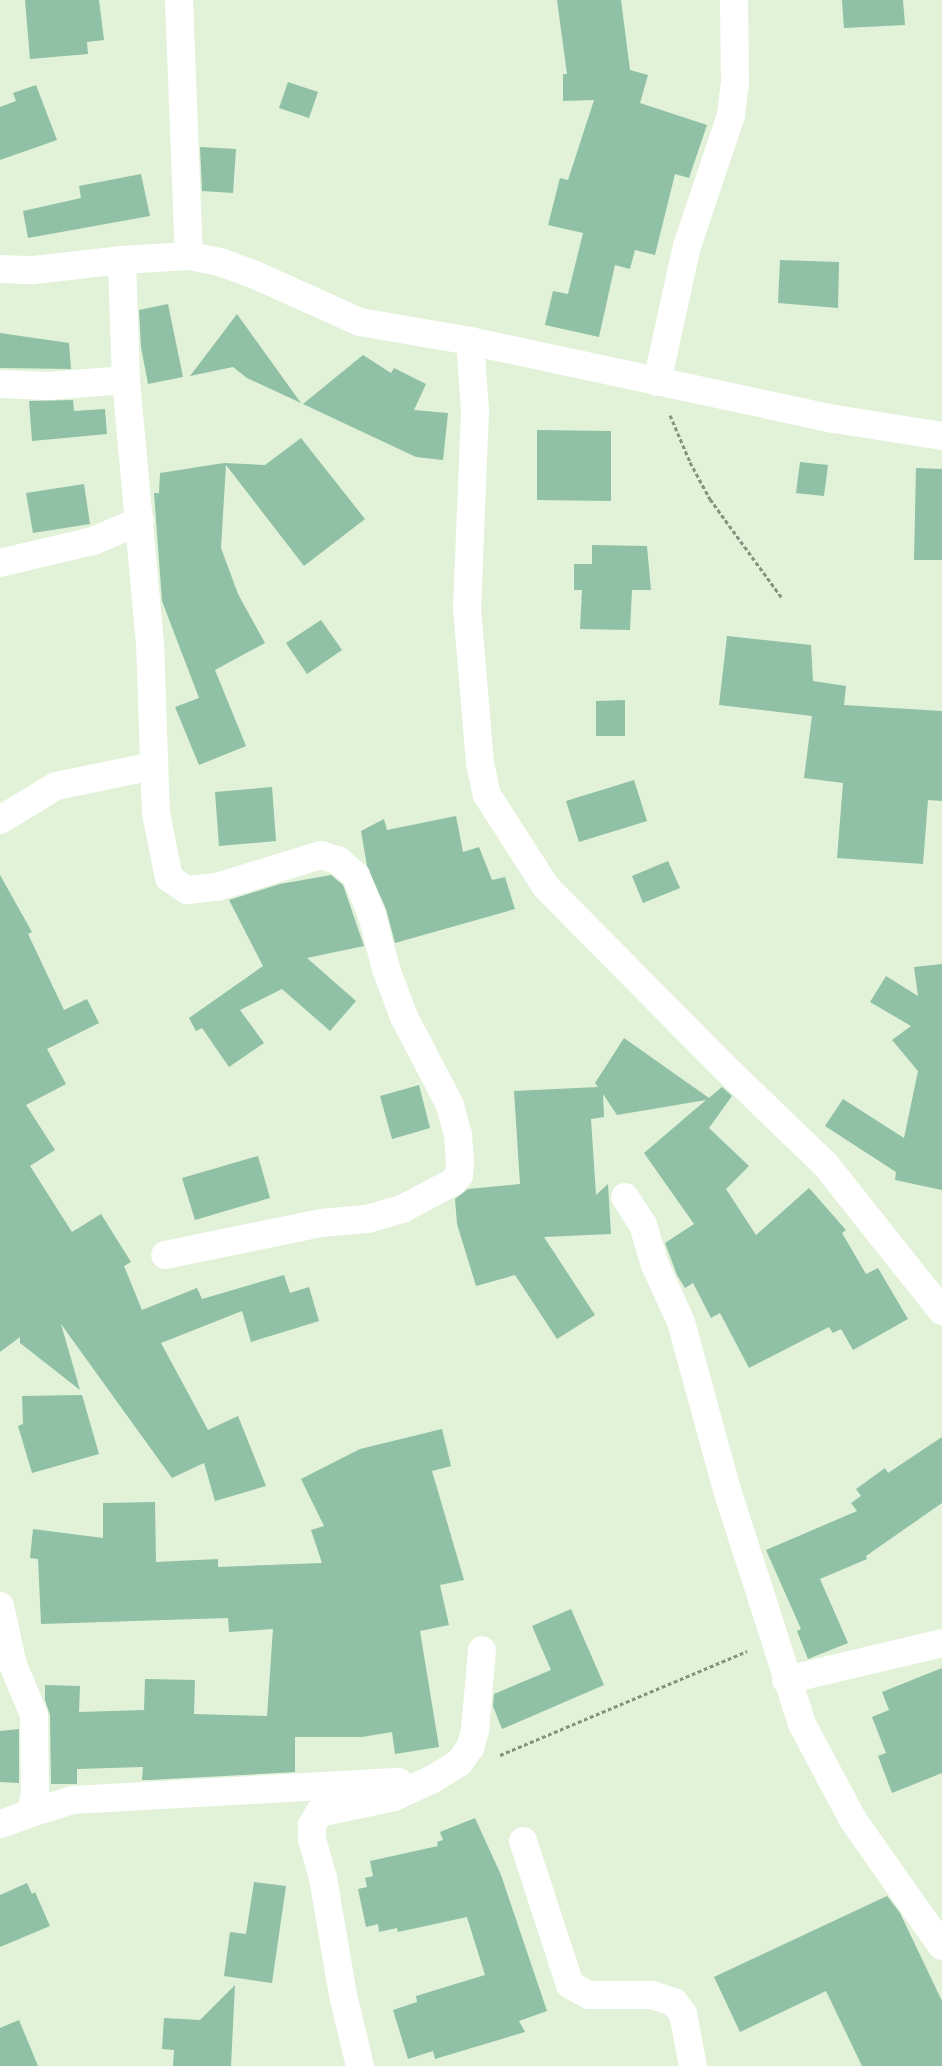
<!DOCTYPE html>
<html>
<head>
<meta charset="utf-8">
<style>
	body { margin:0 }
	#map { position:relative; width:942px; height:2066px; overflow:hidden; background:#e1f2d8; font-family:"Times New Roman",serif }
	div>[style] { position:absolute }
	.building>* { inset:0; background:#90c0a5 }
	.path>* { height:3px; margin-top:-1.5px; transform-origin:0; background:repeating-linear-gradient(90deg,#869180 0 4px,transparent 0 6.5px) }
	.street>* { height:28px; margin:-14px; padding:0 14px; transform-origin:14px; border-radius:14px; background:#fff }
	span { translate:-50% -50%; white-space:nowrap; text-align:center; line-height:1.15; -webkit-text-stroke:4px #fff; paint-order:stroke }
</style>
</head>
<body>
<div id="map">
	<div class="building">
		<div style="clip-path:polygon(25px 0,99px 0,104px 40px,87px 42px,88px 54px,30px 59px)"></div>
		<div style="clip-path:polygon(557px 0,621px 0,630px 70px,648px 75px,640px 103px,707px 125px,689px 178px,675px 174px,655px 255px,635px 250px,630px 269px,615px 265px,599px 337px,545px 325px,553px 291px,568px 294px,583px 233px,548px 225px,560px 178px,568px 180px,594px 100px,563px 101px,563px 74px,567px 74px)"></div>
		<div style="clip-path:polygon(842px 0,903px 0,905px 25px,844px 28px)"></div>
		<div style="clip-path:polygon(288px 82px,318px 92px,309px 118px,279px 108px)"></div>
		<div style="clip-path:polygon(36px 85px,57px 140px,0 160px,0 107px,16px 101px,13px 93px)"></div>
		<div style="clip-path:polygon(200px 147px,236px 149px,233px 193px,202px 191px)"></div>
		<div style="clip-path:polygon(141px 174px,150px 216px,28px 238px,23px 211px,81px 198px,79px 186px)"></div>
		<div style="clip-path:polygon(780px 260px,839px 262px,838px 308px,778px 303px)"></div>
		<div style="clip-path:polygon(168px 304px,183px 377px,148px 384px,141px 347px,139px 310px)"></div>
		<div style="clip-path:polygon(237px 314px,301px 403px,247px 378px,233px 367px,190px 376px)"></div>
		<div style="clip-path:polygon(0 333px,69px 343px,71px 369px,0 368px)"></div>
		<div style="clip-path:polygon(363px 355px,391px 373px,394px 368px,426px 384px,414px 410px,448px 413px,443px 460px,416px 457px,303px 404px)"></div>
		<div style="clip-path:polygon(73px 400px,74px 411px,105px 409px,107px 434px,32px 441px,29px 401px)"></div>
		<div style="clip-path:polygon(537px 430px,611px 431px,611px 501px,537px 500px)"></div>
		<div style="clip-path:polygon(301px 438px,365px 519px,304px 566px,226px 465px,221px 548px,238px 594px,265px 643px,215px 670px,246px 746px,199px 765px,175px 707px,199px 698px,162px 601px,154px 493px,159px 493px,160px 473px,224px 463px,265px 465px)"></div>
		<div style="clip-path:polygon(800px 462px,828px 465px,824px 496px,796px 493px)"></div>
		<div style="clip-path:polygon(916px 468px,942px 469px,942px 560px,914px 560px)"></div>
		<div style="clip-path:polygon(84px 484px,90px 524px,33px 533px,26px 493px)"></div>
		<div style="clip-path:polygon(592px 545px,647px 546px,651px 590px,632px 590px,630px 630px,580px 629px,582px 590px,574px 590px,574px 564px,592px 564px)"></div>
		<div style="clip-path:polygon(321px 620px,342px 650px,307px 674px,286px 643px)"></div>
		<div style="clip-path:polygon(727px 636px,811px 645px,813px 681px,846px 686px,844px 705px,942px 711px,942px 801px,928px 800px,923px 864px,837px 858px,843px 783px,804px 778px,812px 716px,719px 705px)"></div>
		<div style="clip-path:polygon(625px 700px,625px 736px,596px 736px,596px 701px)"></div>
		<div style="clip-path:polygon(634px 780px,647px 821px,579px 842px,566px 801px)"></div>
		<div style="clip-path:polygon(272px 787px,276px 841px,219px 846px,215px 792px)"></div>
		<div style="clip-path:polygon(456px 816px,463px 852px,479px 847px,492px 880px,505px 877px,515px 909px,395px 943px,386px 909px,367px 866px,361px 831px,384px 819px,387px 830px)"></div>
		<div style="clip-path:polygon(668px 861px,680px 888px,643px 903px,632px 876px)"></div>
		<div style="clip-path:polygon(0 875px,32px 932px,28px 934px,64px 1010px,87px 999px,99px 1023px,47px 1049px,66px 1084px,26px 1105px,55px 1150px,30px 1166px,72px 1232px,101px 1214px,131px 1262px,124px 1266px,142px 1310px,197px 1288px,202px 1299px,284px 1275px,290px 1293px,309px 1287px,319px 1321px,251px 1342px,242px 1311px,161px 1343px,208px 1430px,238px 1416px,266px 1486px,215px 1501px,204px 1463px,172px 1478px,61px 1324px,80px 1390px,20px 1343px,20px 1337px,0 1352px)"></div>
		<div style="clip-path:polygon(331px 875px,343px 885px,364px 946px,307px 958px,356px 1001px,330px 1031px,282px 989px,240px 1010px,264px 1043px,229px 1067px,202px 1028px,196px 1031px,189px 1018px,263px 966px,229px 900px,280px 884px)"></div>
		<div style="clip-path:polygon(942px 964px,942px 1190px,895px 1180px,896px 1172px,825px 1126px,843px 1099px,904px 1138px,918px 1071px,892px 1040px,911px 1026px,870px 1002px,886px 976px,918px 996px,914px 967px)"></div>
		<div style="clip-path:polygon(624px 1038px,709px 1098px,722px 1087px,732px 1096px,709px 1128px,749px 1166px,726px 1189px,756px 1235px,809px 1188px,846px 1230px,842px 1233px,866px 1274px,878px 1268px,908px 1319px,853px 1350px,841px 1329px,833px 1333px,829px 1327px,749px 1368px,720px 1313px,711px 1318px,693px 1283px,685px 1288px,677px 1275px,665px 1243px,694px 1224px,644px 1153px,706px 1100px,617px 1115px,603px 1094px,604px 1117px,591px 1119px,596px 1195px,608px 1184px,611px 1234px,544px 1237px,595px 1315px,557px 1339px,515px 1275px,476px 1286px,457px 1224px,455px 1199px,468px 1189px,520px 1184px,514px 1091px,598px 1087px,595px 1083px)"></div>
		<div style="clip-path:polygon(419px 1085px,430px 1128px,392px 1139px,380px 1096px)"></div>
		<div style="clip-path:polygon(258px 1156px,270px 1198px,195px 1220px,182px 1178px)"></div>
		<div style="clip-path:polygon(82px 1395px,99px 1454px,32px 1473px,18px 1426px,23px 1424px,22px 1396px)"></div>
		<div style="clip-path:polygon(442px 1429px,451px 1466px,432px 1471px,464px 1580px,440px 1585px,449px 1625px,420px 1631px,439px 1747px,395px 1754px,392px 1732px,362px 1737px,295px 1737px,295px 1772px,149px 1780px,142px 1780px,143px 1767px,77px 1769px,77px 1784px,51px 1784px,50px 1715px,45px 1700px,45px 1685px,80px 1686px,79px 1712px,144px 1710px,145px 1679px,195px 1680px,194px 1714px,267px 1716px,273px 1629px,229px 1632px,228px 1618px,41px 1624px,38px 1559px,30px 1558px,33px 1529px,103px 1538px,103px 1503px,155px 1502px,156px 1562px,218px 1559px,218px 1567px,322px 1563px,311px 1530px,324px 1526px,301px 1479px,360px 1449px)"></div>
		<div style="clip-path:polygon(942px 1437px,942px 1503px,866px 1556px,867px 1559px,820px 1579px,848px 1643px,808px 1659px,797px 1631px,801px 1629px,766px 1550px,857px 1511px,851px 1503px,861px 1496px,856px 1489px,885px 1468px,888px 1473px)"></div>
		<div style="clip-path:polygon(571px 1609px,604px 1685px,502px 1729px,493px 1706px,494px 1694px,551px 1670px,532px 1626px)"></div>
		<div style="clip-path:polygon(942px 1668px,942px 1773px,892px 1793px,878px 1756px,886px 1753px,872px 1717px,889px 1710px,882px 1692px)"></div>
		<div style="clip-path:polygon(19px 1729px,19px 1783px,0 1782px,0 1731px)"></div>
		<div style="clip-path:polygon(475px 1818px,501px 1875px,547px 2011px,519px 2021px,525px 2032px,435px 2059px,433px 2051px,408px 2059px,393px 2010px,417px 2002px,416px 1996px,485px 1975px,467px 1917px,398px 1932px,397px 1928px,379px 1932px,378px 1924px,366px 1927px,358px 1889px,367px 1887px,365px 1878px,373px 1876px,370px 1861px,438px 1846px,437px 1842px,443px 1840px,440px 1832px)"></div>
		<div style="clip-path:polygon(254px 1882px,286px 1886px,272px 1983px,224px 1976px,230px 1932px,246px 1934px)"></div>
		<div style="clip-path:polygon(27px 1883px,32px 1894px,35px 1892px,50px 1926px,0 1947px,0 1895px)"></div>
		<div style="clip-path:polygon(887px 1896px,900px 1913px,942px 2001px,942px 2066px,862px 2066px,826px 1991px,740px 2032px,714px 1977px)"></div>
		<div style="clip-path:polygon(235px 1985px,231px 2066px,173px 2066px,174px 2050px,162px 2049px,164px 2018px,200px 2020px)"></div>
		<div style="clip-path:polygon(19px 2020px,38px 2066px,0 2066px,0 2028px)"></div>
	</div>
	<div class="path">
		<div style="left:670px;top:415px;width:51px;rotate:66.9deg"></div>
		<div style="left:690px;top:462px;width:42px;rotate:61.6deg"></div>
		<div style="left:710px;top:499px;width:122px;rotate:54deg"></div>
		<div style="left:500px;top:1755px;width:268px;rotate:-22.8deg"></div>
	</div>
	<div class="street">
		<div style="left:179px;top:0;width:256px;rotate:87.8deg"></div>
		<div style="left:122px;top:260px;width:120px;rotate:88.1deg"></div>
		<div style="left:126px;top:380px;width:264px;rotate:84.8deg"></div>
		<div style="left:150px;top:643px;width:170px;rotate:88deg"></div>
		<div style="left:156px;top:813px;width:66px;rotate:78.7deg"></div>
		<div style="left:169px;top:878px;width:22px;rotate:34deg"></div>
		<div style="left:187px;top:890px;width:30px;rotate:-6deg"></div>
		<div style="left:217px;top:887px;width:109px;rotate:-17.1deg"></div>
		<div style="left:321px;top:855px;width:19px;rotate:18deg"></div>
		<div style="left:339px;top:861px;width:23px;rotate:41deg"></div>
		<div style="left:356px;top:876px;width:42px;rotate:67.7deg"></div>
		<div style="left:372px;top:915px;width:56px;rotate:75.5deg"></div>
		<div style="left:386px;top:969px;width:51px;rotate:69.4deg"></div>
		<div style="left:404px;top:1017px;width:99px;rotate:62.4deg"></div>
		<div style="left:450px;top:1105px;width:30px;rotate:75deg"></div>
		<div style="left:458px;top:1134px;width:30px;rotate:86deg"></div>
		<div style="left:460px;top:1164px;width:11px;rotate:95deg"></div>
		<div style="left:459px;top:1175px;width:9px;rotate:131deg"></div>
		<div style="left:453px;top:1182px;width:58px;rotate:152.1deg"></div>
		<div style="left:402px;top:1209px;width:36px;rotate:164deg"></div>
		<div style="left:367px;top:1219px;width:46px;rotate:175deg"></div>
		<div style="left:321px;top:1223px;width:159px;rotate:168.4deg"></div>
		<div style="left:0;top:269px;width:33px;rotate:2deg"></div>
		<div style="left:33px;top:270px;width:90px;rotate:-6.4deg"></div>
		<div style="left:122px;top:260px;width:67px;rotate:-3.4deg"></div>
		<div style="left:189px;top:256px;width:32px;rotate:11deg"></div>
		<div style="left:220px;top:262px;width:35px;rotate:20deg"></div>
		<div style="left:253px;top:274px;width:117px;rotate:24.2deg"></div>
		<div style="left:360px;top:322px;width:112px;rotate:9.8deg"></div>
		<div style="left:470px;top:341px;width:373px;rotate:12.1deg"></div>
		<div style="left:835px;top:419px;width:108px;rotate:9deg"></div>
		<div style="left:470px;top:341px;width:70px;rotate:85.9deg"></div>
		<div style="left:475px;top:411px;width:197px;rotate:92.3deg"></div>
		<div style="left:467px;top:608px;width:156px;rotate:85.2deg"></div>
		<div style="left:480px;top:763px;width:33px;rotate:78deg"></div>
		<div style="left:487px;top:795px;width:109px;rotate:57.3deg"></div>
		<div style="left:546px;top:887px;width:249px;rotate:45.3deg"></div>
		<div style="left:721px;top:1064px;width:144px;rotate:43.9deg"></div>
		<div style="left:825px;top:1164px;width:188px;rotate:51.5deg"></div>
		<div style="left:657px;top:382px;width:139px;rotate:-77.6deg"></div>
		<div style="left:687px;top:246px;width:138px;rotate:-71.4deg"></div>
		<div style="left:731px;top:115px;width:31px;rotate:-83deg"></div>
		<div style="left:735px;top:84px;width:84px;rotate:-90.7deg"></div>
		<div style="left:0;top:384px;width:48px;rotate:2.4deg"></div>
		<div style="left:48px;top:386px;width:78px;rotate:-4.4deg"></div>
		<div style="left:0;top:563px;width:96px;rotate:-13.3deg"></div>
		<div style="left:93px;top:541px;width:51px;rotate:-23.1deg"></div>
		<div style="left:0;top:820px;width:66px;rotate:-31.3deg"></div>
		<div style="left:56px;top:786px;width:99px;rotate:-11.7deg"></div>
		<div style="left:625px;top:1197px;width:33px;rotate:57deg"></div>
		<div style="left:643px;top:1225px;width:42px;rotate:73.3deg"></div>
		<div style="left:655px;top:1265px;width:63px;rotate:65.5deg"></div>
		<div style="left:681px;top:1322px;width:174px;rotate:74.7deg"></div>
		<div style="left:727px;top:1490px;width:246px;rotate:72.2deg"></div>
		<div style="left:802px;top:1724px;width:109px;rotate:62deg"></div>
		<div style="left:853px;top:1820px;width:154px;rotate:54.8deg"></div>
		<div style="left:0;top:1606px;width:60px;rotate:77.6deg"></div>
		<div style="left:13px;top:1665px;width:54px;rotate:67.2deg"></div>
		<div style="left:34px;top:1715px;width:77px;rotate:89.3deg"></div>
		<div style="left:35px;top:1792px;width:21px;rotate:101deg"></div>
		<div style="left:31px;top:1813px;width:33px;rotate:160deg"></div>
		<div style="left:786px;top:1680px;width:160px;rotate:-13.3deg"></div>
		<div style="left:31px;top:1813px;width:44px;rotate:-17.2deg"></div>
		<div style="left:73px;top:1800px;width:326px;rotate:-3.2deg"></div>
		<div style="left:523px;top:1841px;width:151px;rotate:71.9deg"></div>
		<div style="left:570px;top:1985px;width:21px;rotate:28deg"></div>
		<div style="left:589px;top:1995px;width:63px"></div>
		<div style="left:652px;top:1995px;width:23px;rotate:18deg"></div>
		<div style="left:674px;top:2002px;width:15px;rotate:53deg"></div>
		<div style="left:683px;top:2014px;width:53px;rotate:79.1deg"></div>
		<div style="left:360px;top:2066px;width:73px;rotate:-103.5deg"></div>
		<div style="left:343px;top:1995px;width:119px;rotate:-99.7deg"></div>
		<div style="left:323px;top:1878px;width:41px;rotate:-105.8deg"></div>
		<div style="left:312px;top:1839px;width:14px;rotate:-90deg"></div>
		<div style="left:312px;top:1825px;width:14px;rotate:-60deg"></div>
		<div style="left:319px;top:1813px;width:77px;rotate:-12deg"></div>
		<div style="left:394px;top:1797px;width:43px;rotate:-24.8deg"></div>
		<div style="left:433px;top:1779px;width:31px;rotate:-32deg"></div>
		<div style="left:459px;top:1763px;width:19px;rotate:-54deg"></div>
		<div style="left:470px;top:1748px;width:19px;rotate:-74deg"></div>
		<div style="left:475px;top:1730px;width:80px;rotate:-85deg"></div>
	</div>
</div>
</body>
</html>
